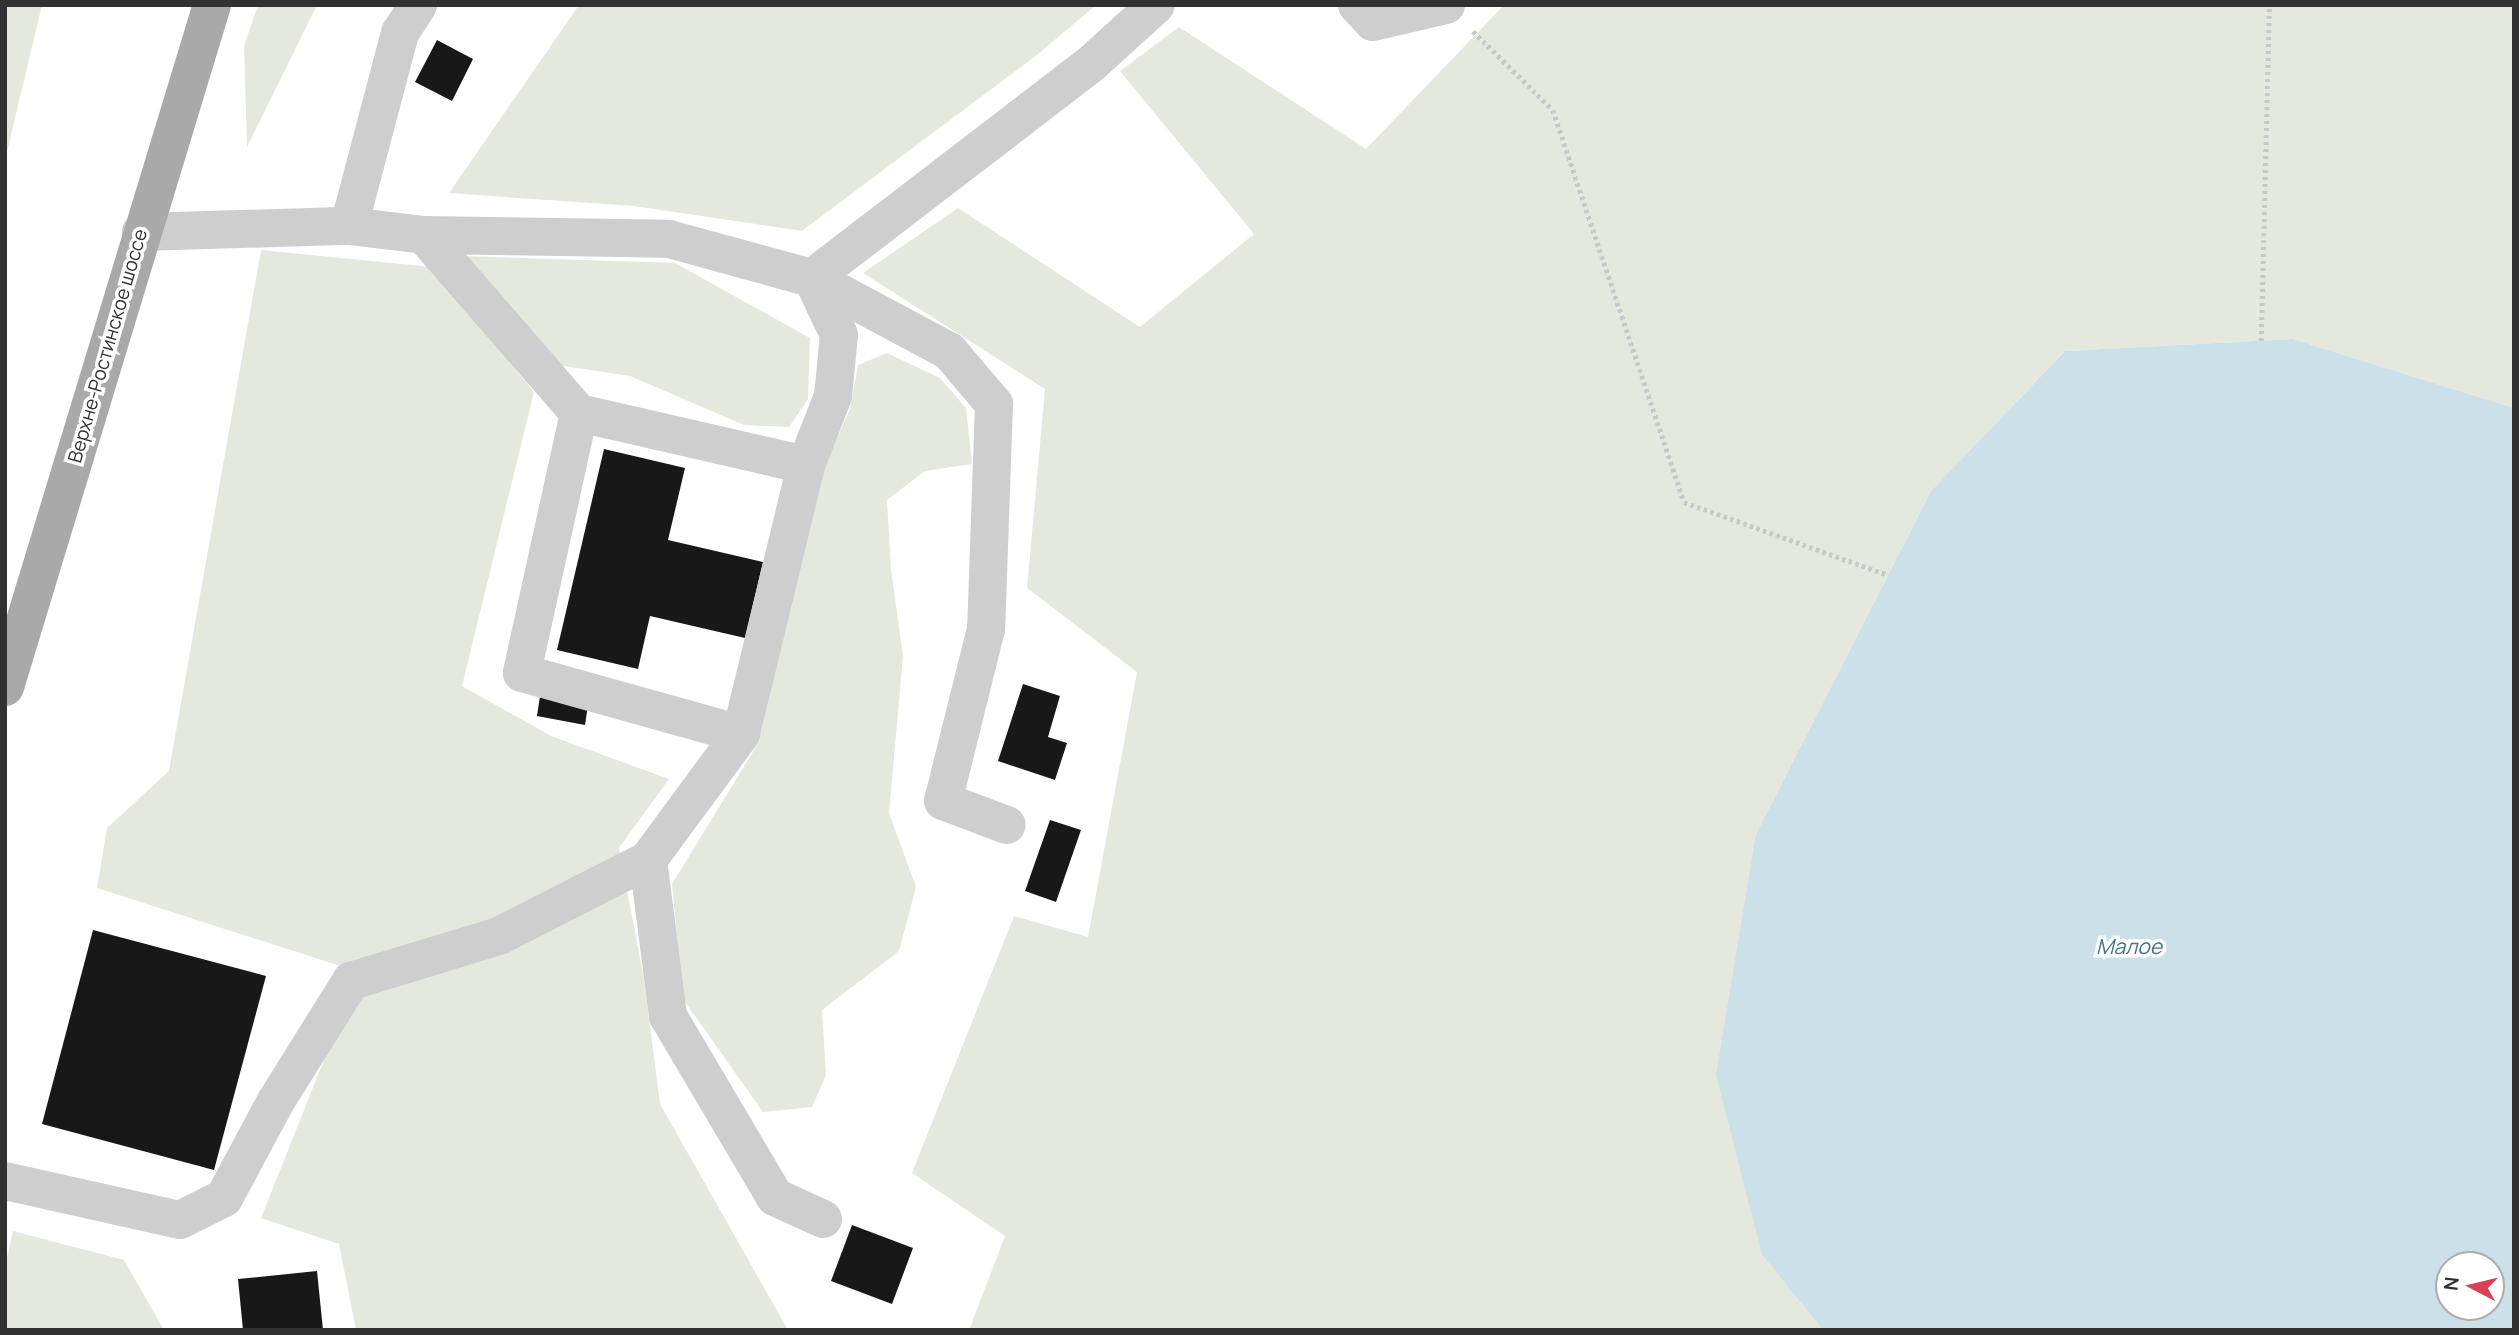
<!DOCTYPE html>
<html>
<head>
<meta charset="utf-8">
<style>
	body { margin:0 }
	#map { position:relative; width:2519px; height:1335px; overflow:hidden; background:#fff; font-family:Manrope,sans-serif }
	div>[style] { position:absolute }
	.green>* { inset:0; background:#e5e9dd }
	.water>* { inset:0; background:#cbe0e9 }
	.building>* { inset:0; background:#181818 }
	.path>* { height:4.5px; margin-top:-2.25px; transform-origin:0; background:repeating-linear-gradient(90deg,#c8c8c8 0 3.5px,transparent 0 7px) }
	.minor>* { height:38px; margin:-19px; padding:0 19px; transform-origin:19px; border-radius:19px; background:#cecece }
	.major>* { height:38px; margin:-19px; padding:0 19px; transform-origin:19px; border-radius:19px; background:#a9a9a9 }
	span { translate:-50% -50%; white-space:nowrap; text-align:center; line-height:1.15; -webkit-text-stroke:7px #fff; paint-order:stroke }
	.street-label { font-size:19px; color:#313131 }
	.water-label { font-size:21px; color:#44768e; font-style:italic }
	.frame { position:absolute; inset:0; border:7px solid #313131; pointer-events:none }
	.north { position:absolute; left:2435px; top:1251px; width:70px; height:70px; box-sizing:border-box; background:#fff; border:2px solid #adadad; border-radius:50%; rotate:277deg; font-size:19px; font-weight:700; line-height:28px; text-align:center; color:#313131 }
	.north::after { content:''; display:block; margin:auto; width:24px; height:32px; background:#da4157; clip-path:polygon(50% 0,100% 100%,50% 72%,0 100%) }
</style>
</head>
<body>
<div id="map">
	<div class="green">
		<div style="clip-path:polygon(5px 5px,42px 5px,6px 156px,5px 156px)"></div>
		<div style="clip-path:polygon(258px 5px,317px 5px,247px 147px,244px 46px)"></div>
		<div style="clip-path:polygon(579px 5px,1096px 5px,1037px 55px,802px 231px,634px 206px,449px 193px)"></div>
		<div style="clip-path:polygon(1504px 5px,2514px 5px,2514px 408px,2293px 339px,2065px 351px,1931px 491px,1756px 834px,1762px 1255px,1823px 1330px,969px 1330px,1005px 1236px,912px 1173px,1014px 916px,1088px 937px,1137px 672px,1027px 588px,1045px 389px,863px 273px,958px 208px,1140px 327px,1254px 234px,1120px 71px,1179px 27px,1366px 149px)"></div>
		<div style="clip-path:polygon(261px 250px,432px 267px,534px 392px,462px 686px,551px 736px,669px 779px,619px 848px,644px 979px,660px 1104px,788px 1330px,356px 1330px,339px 1244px,261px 1218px,359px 972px,97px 888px,107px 828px,169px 771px)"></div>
		<div style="clip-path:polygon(463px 256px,675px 263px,810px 338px,808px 399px,789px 427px,744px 425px,630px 376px,557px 365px)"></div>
		<div style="clip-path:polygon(887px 353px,940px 378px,966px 408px,972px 464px,925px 471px,887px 500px,891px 569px,903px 656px,889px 813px,916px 887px,899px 951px,822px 1010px,826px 1075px,812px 1107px,763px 1112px,683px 999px,672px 884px,759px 742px,822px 472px,850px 409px,858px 365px)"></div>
		<div style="clip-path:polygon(13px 1231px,124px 1260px,164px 1330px,5px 1330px,5px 1267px)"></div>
	</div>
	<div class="water">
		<div style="clip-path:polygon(evenodd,2293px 339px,2514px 408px,2514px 1330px,1823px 1330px,1762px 1255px,1716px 1075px,1756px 834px,1931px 491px,2065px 351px,2293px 339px,2449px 1265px,2491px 1265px,2491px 1307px,2449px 1307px,2449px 1265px)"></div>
	</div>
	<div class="building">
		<div style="clip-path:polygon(437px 40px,473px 59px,452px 101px,415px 82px)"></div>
		<div style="clip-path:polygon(604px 449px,685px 468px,668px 540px,763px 562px,745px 638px,650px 616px,638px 669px,557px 650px)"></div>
		<div style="clip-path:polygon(1023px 684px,1060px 696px,1048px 737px,1067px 743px,1055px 780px,998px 761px)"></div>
		<div style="clip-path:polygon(540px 696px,588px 705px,585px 725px,537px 716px)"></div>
		<div style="clip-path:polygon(1050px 820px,1081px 830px,1056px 902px,1025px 891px)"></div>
		<div style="clip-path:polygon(93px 930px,266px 976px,214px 1170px,42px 1124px)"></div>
		<div style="clip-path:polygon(852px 1225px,913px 1248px,892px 1304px,831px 1281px)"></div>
		<div style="clip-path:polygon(317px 1271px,323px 1330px,243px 1330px,238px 1279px)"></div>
	</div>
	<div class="path">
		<div style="left:1473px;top:31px;width:112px;rotate:44.6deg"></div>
		<div style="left:1553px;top:110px;width:413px;rotate:71.5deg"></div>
		<div style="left:1684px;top:502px;width:217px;rotate:19.7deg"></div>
		<div style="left:2261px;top:341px;width:336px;rotate:-88.6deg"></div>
	</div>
	<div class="minor">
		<div style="left:1357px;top:5px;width:23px;rotate:47deg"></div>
		<div style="left:1373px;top:22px;width:75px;rotate:-13.1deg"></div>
		<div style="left:349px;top:226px;width:200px;rotate:-75.2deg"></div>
		<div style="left:400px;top:33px;width:33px;rotate:-57deg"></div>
		<div style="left:141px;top:232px;width:208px;rotate:-1.7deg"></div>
		<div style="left:349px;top:226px;width:76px;rotate:6.8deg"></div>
		<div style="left:424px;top:235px;width:245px;rotate:0.9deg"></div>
		<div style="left:669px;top:239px;width:148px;rotate:15.3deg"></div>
		<div style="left:812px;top:278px;width:353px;rotate:-37.5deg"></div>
		<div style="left:1092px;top:63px;width:86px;rotate:-42.2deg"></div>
		<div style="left:424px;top:235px;width:236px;rotate:49deg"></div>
		<div style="left:579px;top:413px;width:233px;rotate:12.9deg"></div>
		<div style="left:579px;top:413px;width:266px;rotate:102.4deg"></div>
		<div style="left:522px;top:673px;width:227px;rotate:15.6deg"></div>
		<div style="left:5px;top:1181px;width:179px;rotate:12.6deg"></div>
		<div style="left:180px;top:1220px;width:49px;rotate:-26.6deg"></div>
		<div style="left:224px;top:1198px;width:110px;rotate:-61.8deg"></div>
		<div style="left:276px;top:1101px;width:142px;rotate:-58deg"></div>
		<div style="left:351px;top:981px;width:155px;rotate:-16.9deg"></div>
		<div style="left:499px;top:936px;width:167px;rotate:-27deg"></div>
		<div style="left:823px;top:1219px;width:53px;rotate:-155.4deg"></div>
		<div style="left:775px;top:1197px;width:210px;rotate:-120.6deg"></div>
		<div style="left:668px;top:1016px;width:157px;rotate:-97.3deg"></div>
		<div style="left:648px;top:860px;width:157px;rotate:-53.6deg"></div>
		<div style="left:741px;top:734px;width:277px;rotate:-76.4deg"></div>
		<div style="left:806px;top:465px;width:74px;rotate:-68.6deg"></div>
		<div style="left:833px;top:396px;width:61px;rotate:-84.4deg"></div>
		<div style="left:839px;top:335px;width:63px;rotate:-115.3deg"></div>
		<div style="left:812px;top:278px;width:155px;rotate:28.1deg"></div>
		<div style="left:949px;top:351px;width:70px;rotate:49.7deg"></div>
		<div style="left:994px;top:404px;width:225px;rotate:92deg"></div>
		<div style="left:986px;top:629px;width:177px;rotate:104deg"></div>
		<div style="left:943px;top:801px;width:68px;rotate:20.6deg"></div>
	</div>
	<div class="major">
		<div style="left:5px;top:687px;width:713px;rotate:-73.12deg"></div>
	</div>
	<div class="street-label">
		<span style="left:108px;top:346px;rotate:-74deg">Верхне-Ростинское шоссе</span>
	</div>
	<div class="water-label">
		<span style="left:2129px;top:946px">Малое</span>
	</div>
	<div class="frame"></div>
	<div class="north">N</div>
</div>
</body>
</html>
